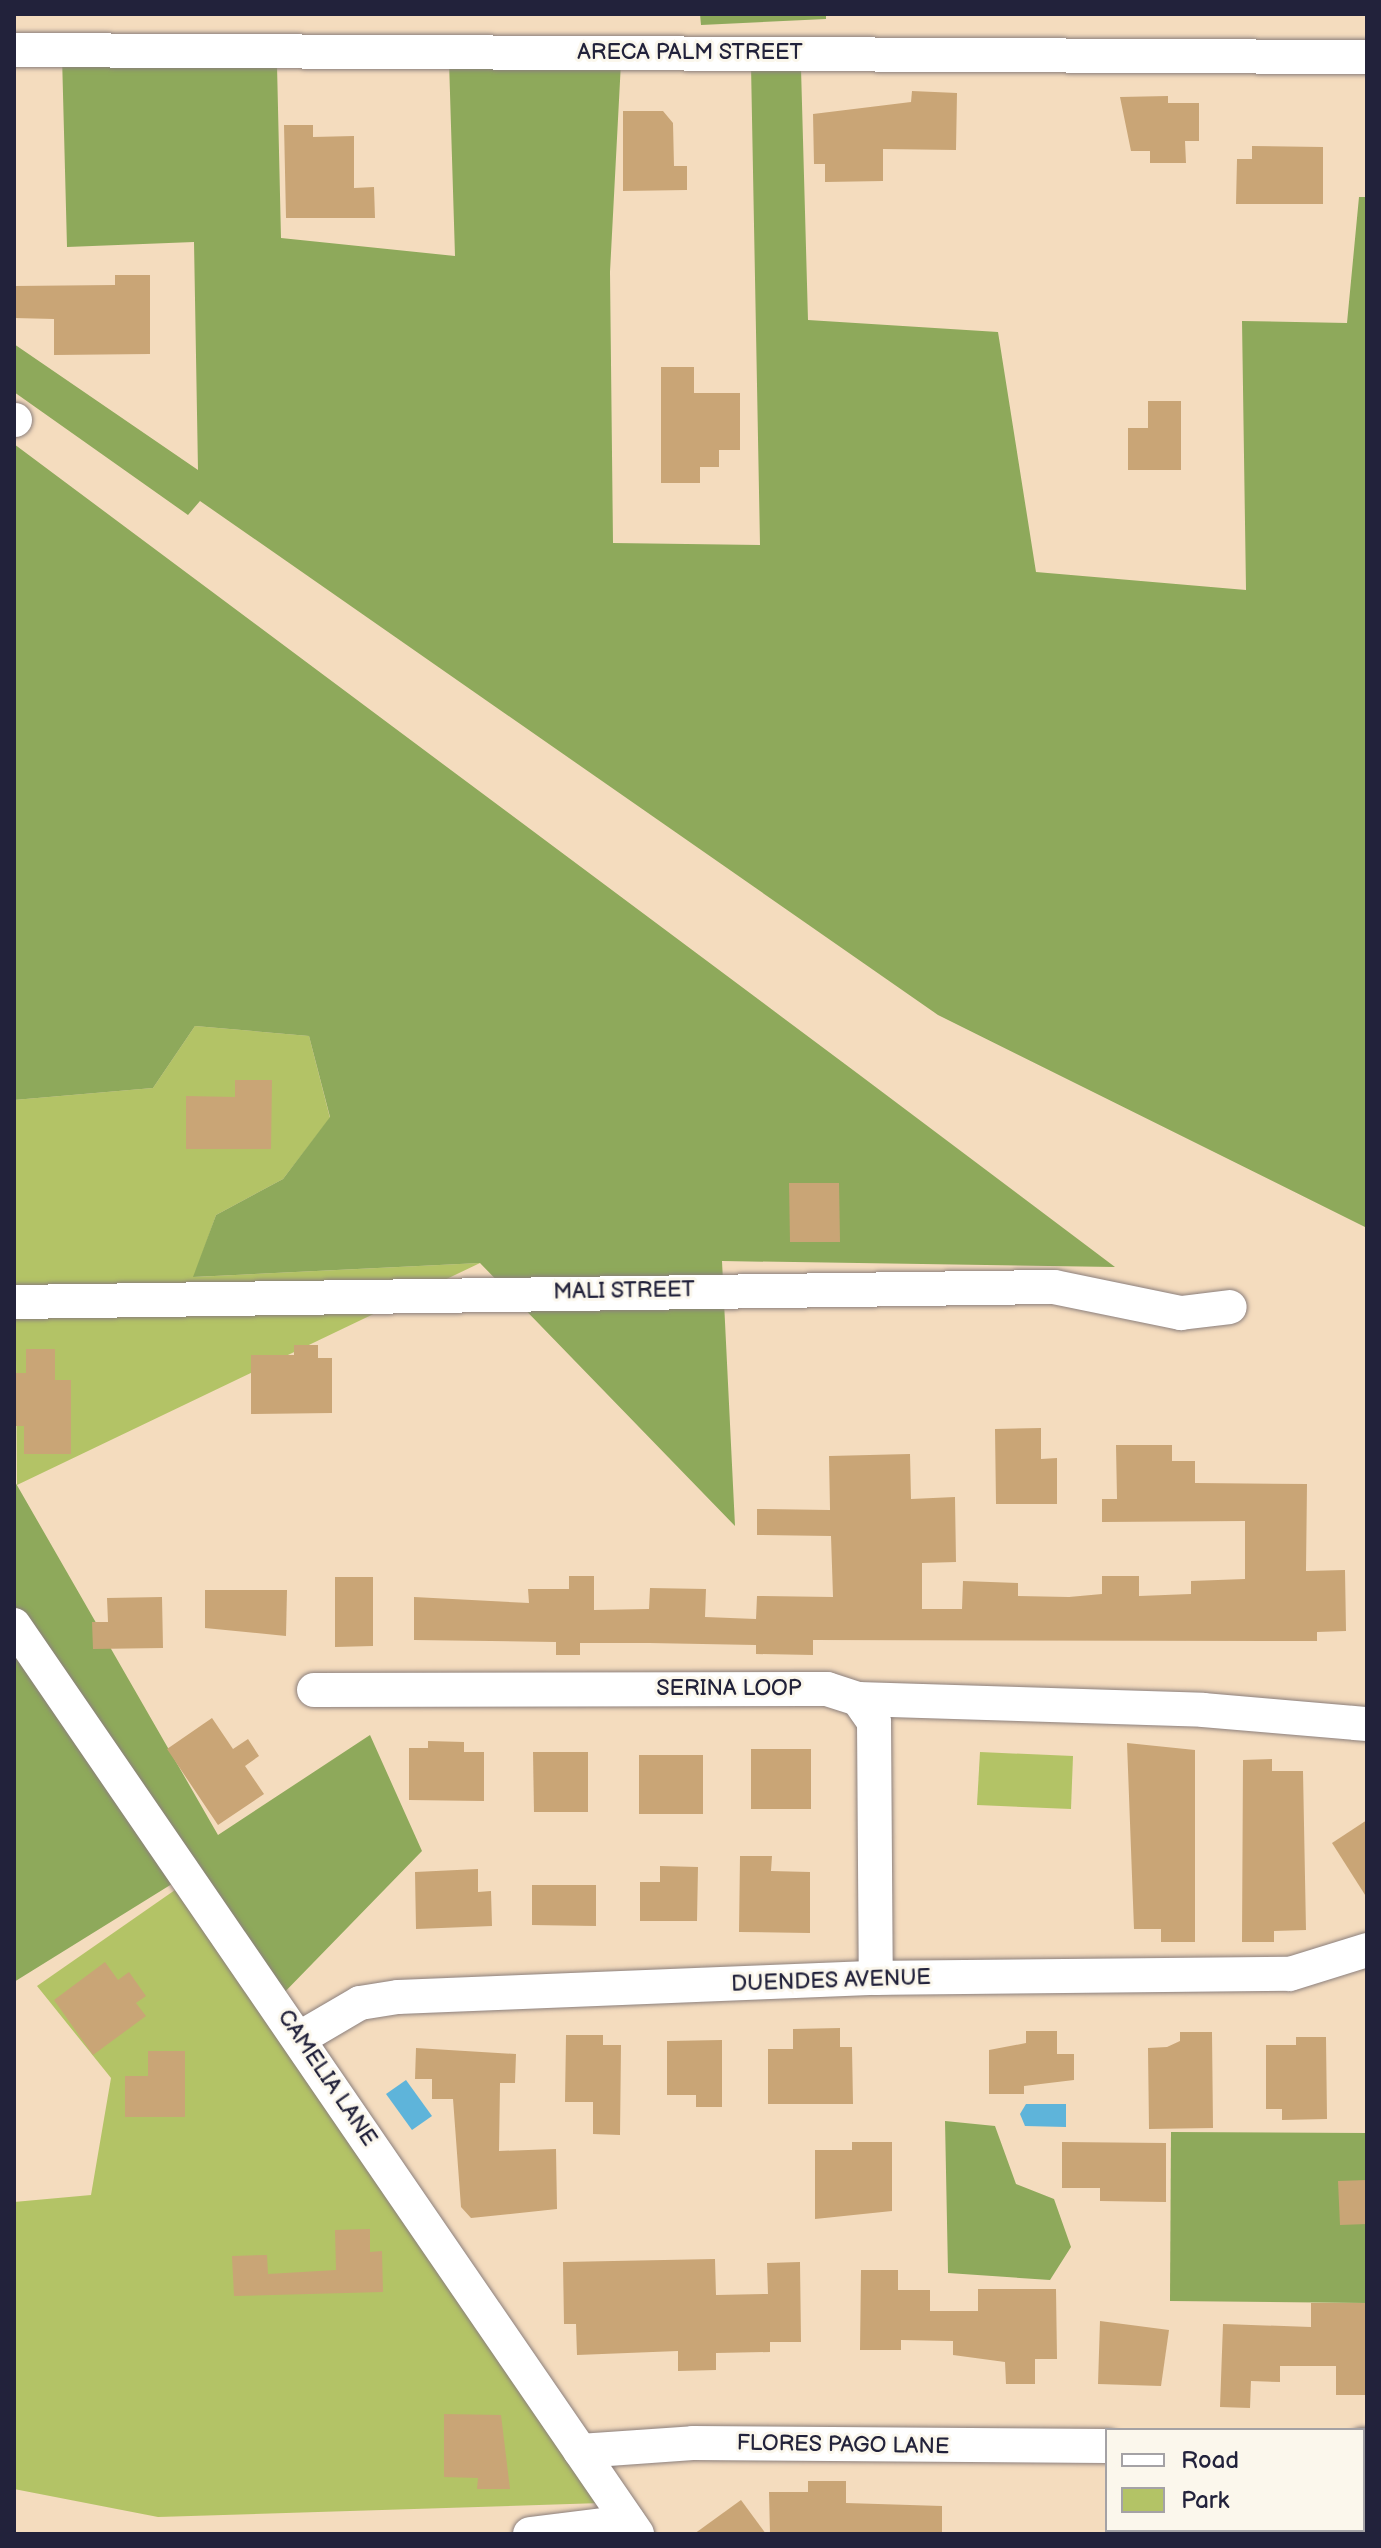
<!DOCTYPE html>
<html>
<head>
<meta charset="utf-8">
<style>
	body { margin:0 }
	#map { position:relative; width:1381px; height:2548px; overflow:hidden; background:#f4dcbe; font-family:"Balsamiq Sans",sans-serif }
	div>[style] { position:absolute }
	.green>* { inset:0; background:#b3c366 }
	.forest>* { inset:0; background:#8ea95b }
	.water>* { inset:0; background:#5eb4da }
	.building>* { inset:0; background:#c9a576 }
	.roads { filter:drop-shadow(0 0 2px #8b7f7c) drop-shadow(0 0 2px #8b7f7c) }
	.minor>* { height:34px; margin:-17px; padding:0 17px; transform-origin:17px; border-radius:17px; background:#fff }
	span { translate:-50% -50%; white-space:nowrap; text-align:center; line-height:1.15; -webkit-text-stroke:6px #fbf7ec; paint-order:stroke }
	.street-label { font-size:22px; color:#22223b }
	.frame { position:absolute; inset:0; border:16px solid #22223b; pointer-events:none }
	.legend { position:absolute; left:1105px; top:2428px; width:260px; height:104px; box-sizing:border-box; background:#fbf7ec; border:2px solid #a4a2a5; margin:0; padding:10px 14px; list-style:none; font-size:24px; color:#22223b }
	.legend li { display:flex; align-items:center; gap:16px; height:40px }
	.legend b { width:40px; border:2px solid #a4a2a5 }
</style>
</head>
<body>
<div id="map">
	<div class="green">
		<div style="clip-path:polygon(195px 1026px,309px 1036px,330px 1118px,283px 1179px,216px 1215px,194px 1277px,480px 1263px,17px 1485px,14px 1100px,153px 1088px)"></div>
		<div style="clip-path:polygon(980px 1752px,1073px 1756px,1071px 1809px,977px 1805px)"></div>
		<div style="clip-path:polygon(175px 1890px,601px 2503px,158px 2517px,14px 2489px,14px 2202px,91px 2195px,111px 2078px,37px 1986px)"></div>
	</div>
	<div class="forest">
		<div style="clip-path:polygon(700px 14px,826px 14px,826px 19px,701px 25px)"></div>
		<div style="clip-path:polygon(62px 56px,277px 65px,281px 238px,455px 256px,449px 61px,621px 62px,610px 272px,613px 543px,760px 545px,751px 65px,801px 68px,808px 320px,998px 332px,1036px 572px,1246px 590px,1242px 321px,1347px 323px,1359px 197px,1367px 197px,1367px 1228px,938px 1015px,200px 501px,188px 515px,14px 392px,14px 344px,198px 470px,194px 242px,67px 247px)"></div>
		<div style="clip-path:polygon(14px 444px,857px 1073px,1115px 1267px,722px 1261px,735px 1526px,480px 1263px,193px 1277px,216px 1215px,283px 1179px,330px 1117px,309px 1036px,195px 1026px,153px 1088px,14px 1100px)"></div>
		<div style="clip-path:polygon(14px 1480px,218px 1835px,370px 1735px,422px 1851px,276px 2001px,188px 1874px,14px 1982px)"></div>
		<div style="clip-path:polygon(945px 2121px,995px 2126px,1016px 2184px,1054px 2199px,1071px 2247px,1050px 2280px,948px 2273px)"></div>
		<div style="clip-path:polygon(1171px 2132px,1367px 2133px,1367px 2303px,1170px 2301px)"></div>
	</div>
	<div class="water">
		<div style="clip-path:polygon(406px 2080px,432px 2116px,412px 2130px,386px 2094px)"></div>
		<div style="clip-path:polygon(1026px 2104px,1066px 2104px,1066px 2127px,1025px 2126px,1020px 2114px)"></div>
	</div>
	<div class="building">
		<div style="clip-path:polygon(912px 91px,957px 93px,956px 150px,883px 149px,883px 181px,825px 182px,825px 164px,814px 164px,813px 114px,911px 102px)"></div>
		<div style="clip-path:polygon(1168px 96px,1168px 103px,1199px 103px,1199px 141px,1185px 141px,1186px 163px,1150px 163px,1150px 151px,1131px 151px,1120px 97px)"></div>
		<div style="clip-path:polygon(623px 111px,663px 111px,673px 123px,674px 166px,687px 166px,687px 190px,623px 191px)"></div>
		<div style="clip-path:polygon(284px 125px,313px 125px,313px 137px,354px 136px,354px 188px,374px 187px,375px 218px,286px 218px)"></div>
		<div style="clip-path:polygon(1252px 146px,1323px 147px,1323px 204px,1236px 204px,1237px 159px,1252px 159px)"></div>
		<div style="clip-path:polygon(115px 275px,150px 275px,150px 354px,54px 355px,54px 319px,14px 318px,14px 286px,115px 285px)"></div>
		<div style="clip-path:polygon(661px 367px,694px 367px,694px 393px,740px 393px,740px 450px,719px 450px,719px 467px,700px 467px,700px 483px,661px 483px)"></div>
		<div style="clip-path:polygon(1148px 401px,1181px 401px,1181px 470px,1128px 470px,1128px 428px,1148px 428px)"></div>
		<div style="clip-path:polygon(235px 1080px,272px 1080px,271px 1149px,186px 1149px,186px 1096px,235px 1097px)"></div>
		<div style="clip-path:polygon(789px 1183px,839px 1183px,840px 1242px,790px 1242px)"></div>
		<div style="clip-path:polygon(294px 1345px,318px 1345px,318px 1358px,332px 1358px,332px 1413px,251px 1414px,251px 1355px,294px 1355px)"></div>
		<div style="clip-path:polygon(26px 1349px,55px 1349px,55px 1380px,71px 1380px,71px 1454px,24px 1454px,24px 1426px,14px 1426px,14px 1373px,26px 1373px)"></div>
		<div style="clip-path:polygon(1041px 1428px,1041px 1459px,1057px 1458px,1057px 1504px,996px 1504px,995px 1429px)"></div>
		<div style="clip-path:polygon(1116px 1445px,1172px 1445px,1172px 1461px,1195px 1461px,1195px 1483px,1307px 1484px,1306px 1571px,1345px 1570px,1346px 1631px,1317px 1632px,1317px 1641px,813px 1640px,813px 1655px,756px 1654px,756px 1645px,649px 1643px,580px 1643px,580px 1655px,556px 1655px,556px 1642px,414px 1640px,414px 1597px,529px 1603px,528px 1589px,569px 1589px,569px 1576px,594px 1576px,594px 1610px,649px 1609px,650px 1588px,706px 1589px,705px 1617px,756px 1619px,757px 1596px,833px 1597px,831px 1536px,757px 1535px,757px 1509px,830px 1510px,829px 1456px,910px 1454px,911px 1499px,955px 1497px,956px 1562px,922px 1563px,922px 1609px,962px 1609px,963px 1581px,1018px 1583px,1018px 1596px,1069px 1597px,1102px 1594px,1102px 1576px,1139px 1576px,1139px 1596px,1191px 1594px,1191px 1581px,1245px 1579px,1245px 1521px,1102px 1522px,1102px 1499px,1117px 1499px)"></div>
		<div style="clip-path:polygon(335px 1577px,373px 1577px,373px 1646px,335px 1647px)"></div>
		<div style="clip-path:polygon(205px 1590px,287px 1590px,286px 1636px,205px 1628px)"></div>
		<div style="clip-path:polygon(162px 1597px,163px 1648px,93px 1649px,92px 1622px,108px 1622px,107px 1598px)"></div>
		<div style="clip-path:polygon(212px 1718px,233px 1749px,248px 1739px,259px 1756px,245px 1766px,264px 1794px,218px 1825px,167px 1749px)"></div>
		<div style="clip-path:polygon(428px 1741px,464px 1742px,464px 1752px,484px 1752px,484px 1801px,409px 1800px,409px 1748px,428px 1748px)"></div>
		<div style="clip-path:polygon(1127px 1743px,1195px 1750px,1195px 1942px,1161px 1942px,1161px 1929px,1134px 1929px)"></div>
		<div style="clip-path:polygon(751px 1749px,811px 1749px,811px 1809px,751px 1809px)"></div>
		<div style="clip-path:polygon(533px 1752px,588px 1752px,588px 1812px,534px 1812px)"></div>
		<div style="clip-path:polygon(639px 1755px,703px 1755px,703px 1814px,639px 1814px)"></div>
		<div style="clip-path:polygon(1272px 1759px,1272px 1771px,1303px 1771px,1306px 1930px,1274px 1931px,1274px 1942px,1242px 1942px,1243px 1760px)"></div>
		<div style="clip-path:polygon(1367px 1820px,1367px 1898px,1332px 1843px)"></div>
		<div style="clip-path:polygon(740px 1856px,772px 1856px,771px 1871px,810px 1872px,810px 1933px,739px 1932px)"></div>
		<div style="clip-path:polygon(660px 1866px,698px 1867px,697px 1921px,640px 1921px,640px 1882px,660px 1882px)"></div>
		<div style="clip-path:polygon(478px 1869px,478px 1892px,491px 1891px,492px 1926px,416px 1929px,415px 1872px)"></div>
		<div style="clip-path:polygon(532px 1885px,596px 1885px,596px 1926px,532px 1925px)"></div>
		<div style="clip-path:polygon(105px 1962px,118px 1980px,129px 1972px,146px 1996px,136px 2003px,146px 2016px,93px 2055px,54px 2000px)"></div>
		<div style="clip-path:polygon(840px 2028px,840px 2047px,852px 2047px,853px 2104px,768px 2104px,768px 2049px,793px 2049px,793px 2029px)"></div>
		<div style="clip-path:polygon(1026px 2031px,1057px 2031px,1057px 2054px,1074px 2054px,1074px 2080px,1024px 2086px,1024px 2094px,989px 2094px,989px 2050px,1026px 2043px)"></div>
		<div style="clip-path:polygon(1180px 2032px,1212px 2032px,1213px 2128px,1149px 2129px,1148px 2048px,1167px 2047px,1180px 2041px)"></div>
		<div style="clip-path:polygon(566px 2035px,603px 2035px,603px 2045px,621px 2045px,620px 2135px,593px 2134px,593px 2102px,565px 2102px)"></div>
		<div style="clip-path:polygon(1296px 2037px,1326px 2037px,1327px 2119px,1282px 2120px,1282px 2109px,1266px 2109px,1266px 2045px,1296px 2045px)"></div>
		<div style="clip-path:polygon(722px 2040px,722px 2107px,696px 2107px,696px 2095px,667px 2095px,667px 2041px)"></div>
		<div style="clip-path:polygon(416px 2048px,516px 2054px,515px 2083px,500px 2083px,499px 2151px,556px 2149px,557px 2209px,471px 2218px,461px 2207px,453px 2099px,432px 2099px,432px 2079px,415px 2079px)"></div>
		<div style="clip-path:polygon(148px 2051px,185px 2051px,185px 2117px,125px 2117px,125px 2076px,148px 2076px)"></div>
		<div style="clip-path:polygon(852px 2142px,892px 2142px,892px 2211px,815px 2219px,815px 2150px,852px 2150px)"></div>
		<div style="clip-path:polygon(1062px 2142px,1166px 2143px,1166px 2202px,1100px 2201px,1100px 2188px,1062px 2188px)"></div>
		<div style="clip-path:polygon(1367px 2180px,1367px 2224px,1340px 2225px,1338px 2181px)"></div>
		<div style="clip-path:polygon(370px 2229px,370px 2252px,382px 2251px,383px 2292px,234px 2296px,232px 2256px,267px 2255px,268px 2274px,336px 2270px,335px 2230px)"></div>
		<div style="clip-path:polygon(715px 2259px,716px 2295px,768px 2294px,767px 2263px,800px 2262px,801px 2342px,770px 2342px,770px 2352px,716px 2353px,716px 2370px,678px 2371px,678px 2351px,577px 2355px,576px 2324px,564px 2324px,563px 2262px)"></div>
		<div style="clip-path:polygon(861px 2270px,898px 2270px,898px 2290px,930px 2290px,930px 2311px,978px 2311px,978px 2289px,1056px 2289px,1057px 2359px,1035px 2359px,1035px 2384px,1006px 2384px,1005px 2362px,953px 2355px,953px 2341px,901px 2340px,901px 2350px,860px 2350px)"></div>
		<div style="clip-path:polygon(1311px 2303px,1367px 2303px,1367px 2395px,1336px 2395px,1336px 2366px,1280px 2366px,1280px 2382px,1251px 2381px,1250px 2408px,1220px 2407px,1223px 2324px,1311px 2327px)"></div>
		<div style="clip-path:polygon(1100px 2321px,1169px 2330px,1161px 2386px,1098px 2384px)"></div>
		<div style="clip-path:polygon(444px 2414px,501px 2415px,510px 2489px,477px 2489px,478px 2478px,444px 2477px)"></div>
		<div style="clip-path:polygon(808px 2481px,846px 2481px,846px 2503px,942px 2506px,942px 2534px,770px 2534px,769px 2492px,808px 2492px)"></div>
		<div style="clip-path:polygon(741px 2500px,766px 2534px,694px 2534px)"></div>
	</div>
	<div class="roads">
		<div class="minor">
			<div style="left:14px;top:50px;width:1353px;rotate:0.3deg"></div>
			<div style="left:14px;top:420px;width:1px"></div>
			<div style="left:14px;top:1302px;width:1040px;rotate:-0.83deg"></div>
			<div style="left:1054px;top:1287px;width:130px;rotate:11.6deg"></div>
			<div style="left:1181px;top:1313px;width:49px;rotate:-7deg"></div>
			<div style="left:14px;top:1625px;width:1102px;rotate:55.57deg"></div>
			<div style="left:314px;top:1690px;width:513px;rotate:-0.11deg"></div>
			<div style="left:827px;top:1689px;width:33px;rotate:18deg"></div>
			<div style="left:858px;top:1699px;width:28px;rotate:55deg"></div>
			<div style="left:874px;top:1722px;width:256px;rotate:89.6deg"></div>
			<div style="left:858px;top:1699px;width:345px;rotate:1.8deg"></div>
			<div style="left:1203px;top:1710px;width:165px;rotate:4.9deg"></div>
			<div style="left:300px;top:2038px;width:69px;rotate:-30.3deg"></div>
			<div style="left:360px;top:2003px;width:38px;rotate:-9deg"></div>
			<div style="left:398px;top:1997px;width:478px;rotate:-2.3deg"></div>
			<div style="left:876px;top:1978px;width:414px;rotate:-0.6deg"></div>
			<div style="left:1290px;top:1974px;width:81px;rotate:-17.3deg"></div>
			<div style="left:1363px;top:2445px;width:4px"></div>
			<div style="left:580px;top:2451px;width:113px;rotate:-4deg"></div>
			<div style="left:693px;top:2443px;width:414px;rotate:0.4deg"></div>
			<div style="left:530px;top:2534px;width:99px;rotate:-7deg"></div>
		</div>
	</div>
	<div class="street-label">
		<span style="left:690px;top:53px">ARECA PALM STREET</span>
		<span style="left:624px;top:1291px;rotate:-1deg">MALI STREET</span>
		<span style="left:729px;top:1689px">SERINA LOOP</span>
		<span style="left:831px;top:1981px;rotate:-2deg">DUENDES AVENUE</span>
		<span style="left:327px;top:2078px;rotate:56deg">CAMELIA LANE</span>
		<span style="left:843px;top:2445px;rotate:1deg">FLORES PAGO LANE</span>
	</div>
	<div class="frame"></div>
	<ul class="legend">
	<li><b style="height:10px;background:#fff"></b>Road</li>
	<li><b style="height:22px;background:#b3c366"></b>Park</li>
	</ul>
</div>
</body>
</html>
